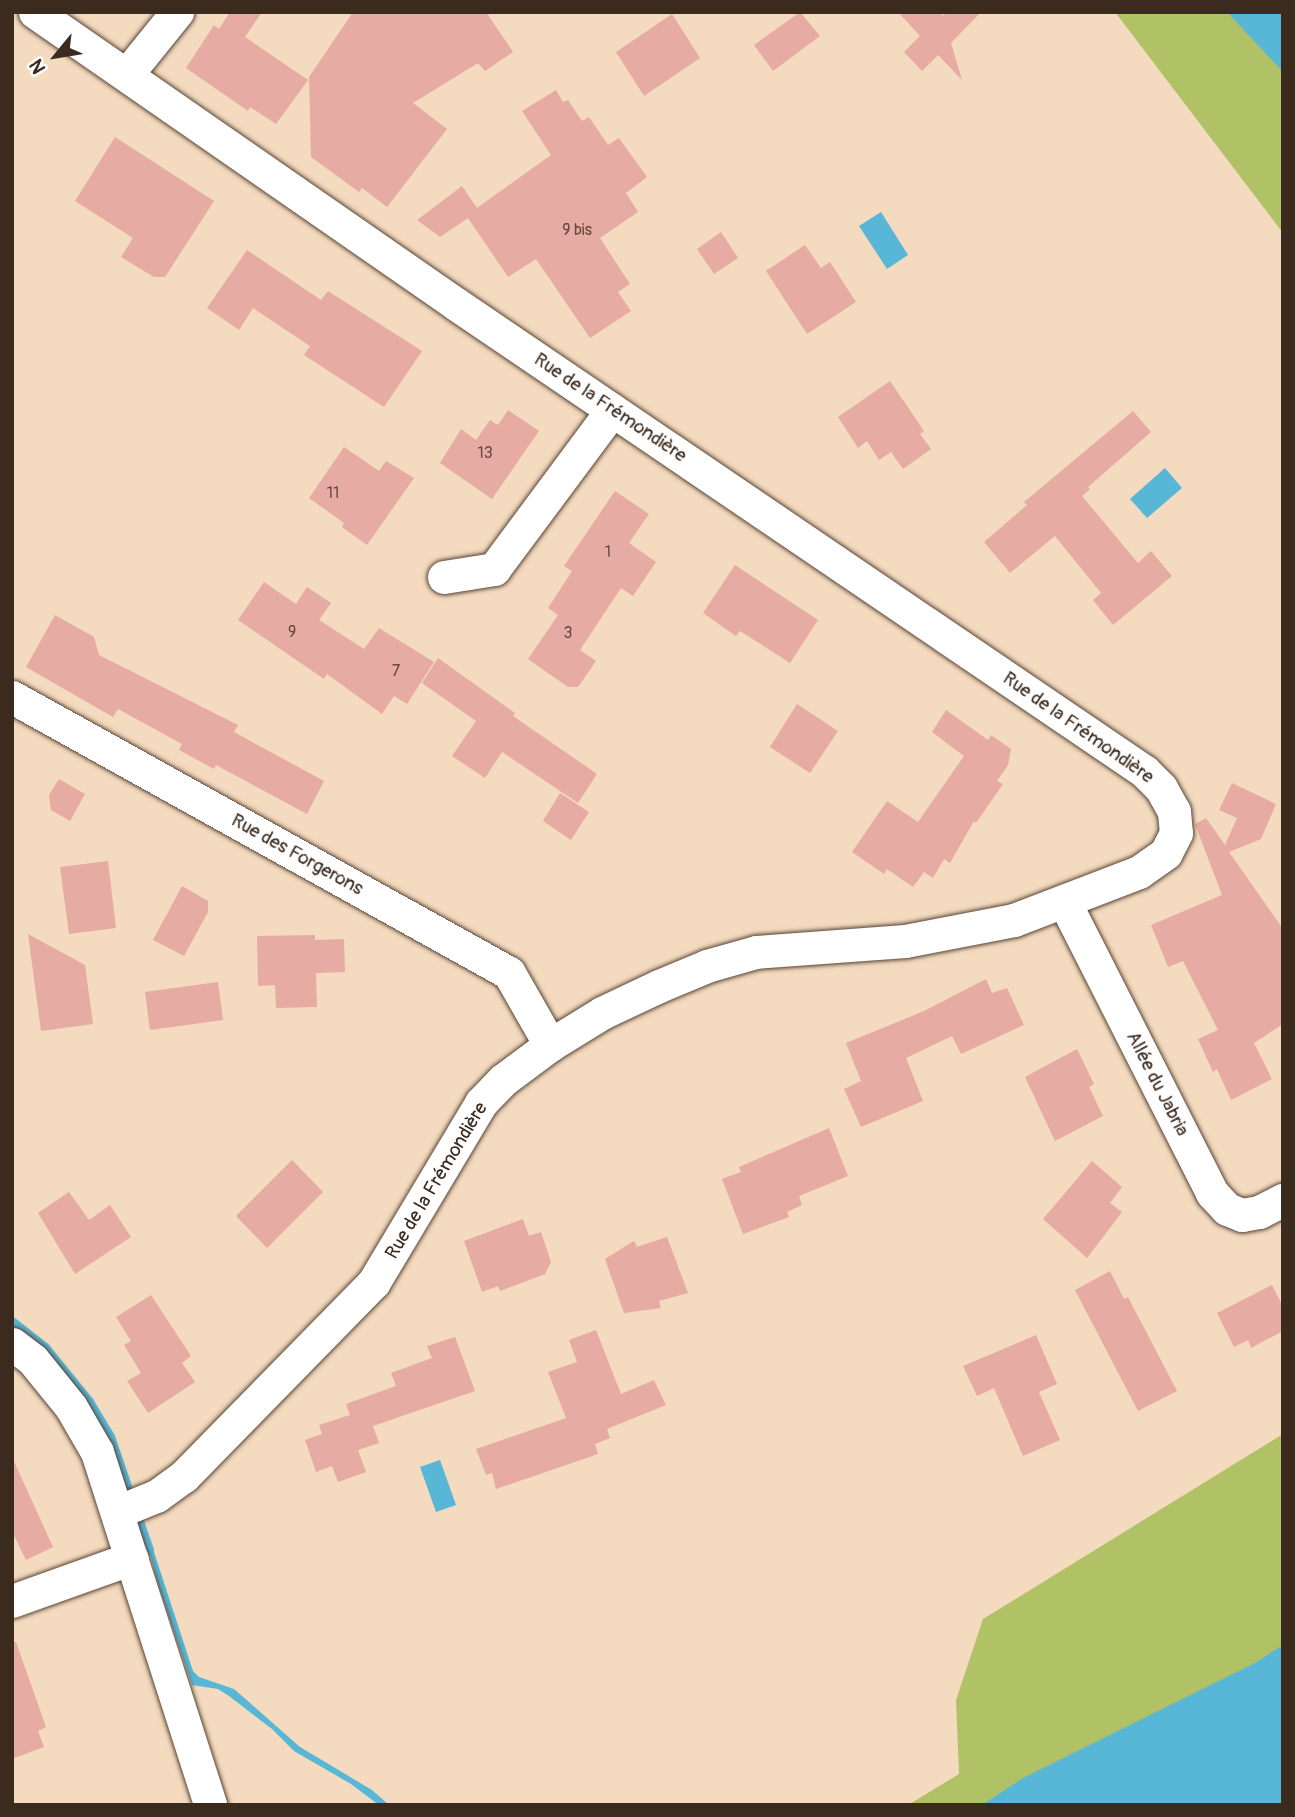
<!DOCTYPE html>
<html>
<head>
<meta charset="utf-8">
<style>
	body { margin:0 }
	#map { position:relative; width:1295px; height:1817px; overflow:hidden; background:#f4dabe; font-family:Pangolin,sans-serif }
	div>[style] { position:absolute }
	.green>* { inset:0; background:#b1c266 }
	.water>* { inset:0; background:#58b6d6 }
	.stream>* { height:10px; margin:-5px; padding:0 5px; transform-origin:5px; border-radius:5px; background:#58b6d6 }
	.building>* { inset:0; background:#e6aba2 }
	.roads { filter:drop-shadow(0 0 2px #574436) drop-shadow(0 0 2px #574436) }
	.minor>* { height:33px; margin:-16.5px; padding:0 16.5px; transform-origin:16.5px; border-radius:16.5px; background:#fff }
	span { translate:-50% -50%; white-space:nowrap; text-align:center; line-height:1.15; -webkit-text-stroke:5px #fff; paint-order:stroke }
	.number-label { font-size:16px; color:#664a3f }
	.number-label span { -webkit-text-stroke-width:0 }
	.street-label { font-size:19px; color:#3b2a1e }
	.frame { position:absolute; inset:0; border:14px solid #3b2a1e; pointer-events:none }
	.north { position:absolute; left:21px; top:21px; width:70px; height:70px; -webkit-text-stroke:5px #fff; paint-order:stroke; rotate:240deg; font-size:19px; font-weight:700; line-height:28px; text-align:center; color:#3b2a1e }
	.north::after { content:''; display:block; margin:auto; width:24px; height:32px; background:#3b2a1e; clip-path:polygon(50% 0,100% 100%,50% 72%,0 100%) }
</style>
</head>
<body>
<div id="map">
	<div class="green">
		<div style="clip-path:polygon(1115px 12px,1283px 12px,1283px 233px)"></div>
		<div style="clip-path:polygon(1283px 1434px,1283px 1805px,908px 1805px,959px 1774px,956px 1700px,983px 1619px)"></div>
	</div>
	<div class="water">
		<div style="clip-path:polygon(1227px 12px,1283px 12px,1283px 72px)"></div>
		<div style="clip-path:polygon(881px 212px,908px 255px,887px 269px,859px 226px)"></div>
		<div style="clip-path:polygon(1165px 468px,1182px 488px,1147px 518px,1130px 499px)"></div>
		<div style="clip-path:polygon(440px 1460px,456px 1505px,436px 1512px,420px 1467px)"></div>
		<div style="clip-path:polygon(153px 1549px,193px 1671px,199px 1677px,234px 1689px,300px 1747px,372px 1790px,389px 1805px,379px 1805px,351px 1784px,294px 1751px,272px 1729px,229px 1696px,218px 1689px,192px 1685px,158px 1584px,149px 1550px)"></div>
		<div style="clip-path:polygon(1283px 1645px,1283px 1805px,982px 1805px,1023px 1778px,1255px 1663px)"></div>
	</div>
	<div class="stream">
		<div style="left:12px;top:1322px;width:42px;rotate:38.2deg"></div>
		<div style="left:45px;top:1348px;width:70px;rotate:50.8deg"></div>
		<div style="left:89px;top:1402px;width:41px;rotate:59deg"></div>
		<div style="left:110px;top:1437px;width:120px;rotate:71deg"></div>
	</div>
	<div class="building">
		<div style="clip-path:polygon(230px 12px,262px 12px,245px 37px,308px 80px,276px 124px,250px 107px,248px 111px,186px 68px,214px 25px,219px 29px)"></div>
		<div style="clip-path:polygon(353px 12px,486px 12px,513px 52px,485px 71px,478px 63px,413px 103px,447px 129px,387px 207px,362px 188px,359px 192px,311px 157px,309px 77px)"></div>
		<div style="clip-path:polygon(800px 12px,820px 36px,773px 71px,754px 45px)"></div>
		<div style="clip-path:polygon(898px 12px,942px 12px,943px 16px,946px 12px,981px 12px,951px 43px,962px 80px,938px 55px,922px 71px,904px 52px,920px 36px)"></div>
		<div style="clip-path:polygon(672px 14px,700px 58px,644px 96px,616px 52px)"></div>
		<div style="clip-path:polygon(556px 90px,563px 102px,568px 100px,582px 121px,589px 117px,608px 145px,619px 138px,647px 177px,626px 193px,638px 212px,600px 238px,630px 284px,618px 292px,631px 311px,590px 338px,536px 259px,508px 277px,468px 218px,440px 237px,417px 220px,462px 186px,477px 208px,551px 155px,522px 111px)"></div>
		<div style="clip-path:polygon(115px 137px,214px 201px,165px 277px,154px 277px,121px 257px,133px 238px,75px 201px)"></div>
		<div style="clip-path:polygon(721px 232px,738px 258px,714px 274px,697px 249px)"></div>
		<div style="clip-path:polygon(805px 245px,821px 268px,830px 262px,856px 302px,807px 334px,766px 271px)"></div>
		<div style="clip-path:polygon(247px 250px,321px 300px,328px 291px,422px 351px,384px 407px,304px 355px,310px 346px,253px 308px,239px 330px,207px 308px)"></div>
		<div style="clip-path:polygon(890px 381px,924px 431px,920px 434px,931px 449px,903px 469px,891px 452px,879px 460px,867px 441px,858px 448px,838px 417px)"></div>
		<div style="clip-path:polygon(508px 410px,539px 431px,492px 499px,440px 463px,461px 429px,476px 440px,490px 420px,498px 425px)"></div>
		<div style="clip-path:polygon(1133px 411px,1151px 432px,1088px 487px,1090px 489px,1082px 496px,1138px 563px,1151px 551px,1172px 576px,1113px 625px,1093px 600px,1101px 593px,1055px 536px,1010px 573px,984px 542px,1027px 505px,1024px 502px)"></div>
		<div style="clip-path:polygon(344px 447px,379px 471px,386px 461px,414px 478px,367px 545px,342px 527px,344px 523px,309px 498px)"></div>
		<div style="clip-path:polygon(615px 491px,649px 514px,629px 543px,656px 562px,633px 596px,621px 588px,580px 650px,596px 661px,578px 687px,568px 687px,528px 659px,558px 615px,548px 608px,572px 571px,564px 566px)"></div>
		<div style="clip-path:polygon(735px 565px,818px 620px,790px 663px,740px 631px,736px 636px,703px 613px)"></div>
		<div style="clip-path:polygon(264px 582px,296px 604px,307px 587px,331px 603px,319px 620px,364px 649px,379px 628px,434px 662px,407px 704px,394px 696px,382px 714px,327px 674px,324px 679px,238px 620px)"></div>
		<div style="clip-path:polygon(55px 615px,94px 637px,99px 655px,238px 725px,234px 732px,324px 781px,307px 814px,216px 765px,214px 769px,179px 750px,182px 744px,118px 709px,113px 717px,26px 667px)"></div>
		<div style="clip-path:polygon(438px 658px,515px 713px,513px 716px,597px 774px,578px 803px,502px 752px,485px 778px,452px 756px,476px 721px,422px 683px)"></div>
		<div style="clip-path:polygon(797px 704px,838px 731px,810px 773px,770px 747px)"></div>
		<div style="clip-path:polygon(946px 710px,988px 740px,991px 735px,1011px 749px,1008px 765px,997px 781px,1003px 784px,976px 823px,974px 821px,950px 863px,944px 859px,933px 878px,924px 872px,913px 887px,887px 869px,884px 874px,852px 852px,887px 801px,918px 822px,964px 756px,932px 732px)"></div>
		<div style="clip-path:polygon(59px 779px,85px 794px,70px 821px,51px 810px,49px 795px)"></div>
		<div style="clip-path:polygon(1232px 783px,1276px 804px,1261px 839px,1229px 852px,1283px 929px,1283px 1024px,1254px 1043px,1272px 1079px,1231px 1100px,1217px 1069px,1213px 1072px,1198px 1039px,1218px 1030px,1183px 961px,1168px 967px,1151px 925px,1222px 895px,1195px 824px,1206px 818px,1225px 845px,1237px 818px,1219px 810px)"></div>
		<div style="clip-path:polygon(560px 793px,589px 812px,571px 840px,543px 821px)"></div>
		<div style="clip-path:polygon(108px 861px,116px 928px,69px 934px,60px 867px)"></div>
		<div style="clip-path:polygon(182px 886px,208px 901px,208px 912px,184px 956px,153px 940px)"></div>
		<div style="clip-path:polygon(28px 934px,85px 965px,93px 1024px,41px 1031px)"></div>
		<div style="clip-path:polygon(315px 935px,315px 940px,344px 939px,345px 972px,316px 973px,317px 1007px,276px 1008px,275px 985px,258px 986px,257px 936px)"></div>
		<div style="clip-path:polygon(986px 979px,992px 993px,1007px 988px,1024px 1025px,961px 1054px,952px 1036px,906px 1058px,923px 1101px,861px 1127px,844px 1089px,861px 1081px,846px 1043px,924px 1011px)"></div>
		<div style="clip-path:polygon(218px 982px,223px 1020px,150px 1030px,145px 992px)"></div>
		<div style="clip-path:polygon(1077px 1049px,1094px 1084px,1089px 1087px,1103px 1116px,1055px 1141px,1025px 1077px)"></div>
		<div style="clip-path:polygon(829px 1128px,848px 1176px,799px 1196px,802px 1205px,787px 1212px,789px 1217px,743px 1234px,722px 1179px,741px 1172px,739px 1167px)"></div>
		<div style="clip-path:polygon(292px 1160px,323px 1192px,267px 1248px,236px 1216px)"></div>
		<div style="clip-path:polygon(1092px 1161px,1122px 1187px,1110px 1203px,1122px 1212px,1087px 1258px,1043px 1219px)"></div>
		<div style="clip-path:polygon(69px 1192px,89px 1220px,110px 1205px,131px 1237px,75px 1274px,38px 1213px)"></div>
		<div style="clip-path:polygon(523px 1219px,529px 1236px,541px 1232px,551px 1262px,545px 1274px,500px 1291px,498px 1286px,482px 1292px,464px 1241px)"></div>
		<div style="clip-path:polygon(667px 1237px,688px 1293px,659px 1301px,661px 1308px,624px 1313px,605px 1259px,634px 1241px,637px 1247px)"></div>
		<div style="clip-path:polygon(1110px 1271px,1124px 1299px,1128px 1297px,1177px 1391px,1138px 1411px,1075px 1290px)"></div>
		<div style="clip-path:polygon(1272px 1285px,1283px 1307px,1283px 1331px,1251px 1348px,1248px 1340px,1234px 1347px,1217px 1313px)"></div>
		<div style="clip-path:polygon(151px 1295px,191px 1356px,182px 1363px,195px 1382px,148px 1413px,127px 1381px,141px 1373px,124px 1345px,131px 1341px,116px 1317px)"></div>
		<div style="clip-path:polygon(596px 1330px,621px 1394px,654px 1380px,666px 1405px,607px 1429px,610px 1438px,595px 1444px,598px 1454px,496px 1489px,492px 1473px,486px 1475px,476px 1449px,566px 1418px,548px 1372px,577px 1362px,569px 1340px)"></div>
		<div style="clip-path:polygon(1036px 1335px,1057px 1384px,1039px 1392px,1060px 1440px,1023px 1456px,994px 1388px,977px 1396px,963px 1366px)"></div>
		<div style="clip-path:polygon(455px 1337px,475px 1391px,373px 1426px,379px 1443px,358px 1450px,366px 1472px,338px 1482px,332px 1466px,316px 1472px,305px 1440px,322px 1434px,319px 1425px,350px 1415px,346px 1404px,396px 1386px,391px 1373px,432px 1358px,427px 1346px)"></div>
		<div style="clip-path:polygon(12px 1457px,53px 1547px,26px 1560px,12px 1531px)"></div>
		<div style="clip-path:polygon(12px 1642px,16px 1642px,46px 1727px,38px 1731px,44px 1747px,12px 1759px)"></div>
	</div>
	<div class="roads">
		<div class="minor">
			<div style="left:35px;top:12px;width:512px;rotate:34.74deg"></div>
			<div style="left:456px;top:304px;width:832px;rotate:34.17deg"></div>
			<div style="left:1144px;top:771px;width:24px;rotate:45deg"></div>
			<div style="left:1161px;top:788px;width:26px;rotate:61deg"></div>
			<div style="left:1174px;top:811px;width:22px;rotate:85deg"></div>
			<div style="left:1176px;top:833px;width:22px;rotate:117deg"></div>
			<div style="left:1166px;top:853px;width:33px;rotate:145deg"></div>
			<div style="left:1139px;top:872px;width:134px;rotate:159deg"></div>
			<div style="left:1014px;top:920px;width:111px;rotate:169.1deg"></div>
			<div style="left:905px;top:941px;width:149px;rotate:175.8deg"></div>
			<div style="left:756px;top:952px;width:51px;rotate:164.1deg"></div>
			<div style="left:707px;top:966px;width:52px;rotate:157.4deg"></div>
			<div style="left:659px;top:986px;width:63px;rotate:154.7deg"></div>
			<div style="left:602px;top:1013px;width:61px;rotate:148.4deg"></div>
			<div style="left:550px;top:1045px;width:59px;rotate:143.3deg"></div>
			<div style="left:503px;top:1080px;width:32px;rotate:134deg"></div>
			<div style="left:481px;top:1103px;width:209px;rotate:120.9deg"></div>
			<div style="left:374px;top:1282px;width:272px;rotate:134.4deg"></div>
			<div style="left:184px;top:1476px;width:34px;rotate:144deg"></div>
			<div style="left:156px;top:1496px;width:42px;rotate:157.7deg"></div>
			<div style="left:127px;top:74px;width:80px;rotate:-51.1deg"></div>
			<div style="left:444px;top:577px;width:51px;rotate:-9.1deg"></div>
			<div style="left:494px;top:569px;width:198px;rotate:-53.4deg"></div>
			<div style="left:12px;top:697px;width:568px;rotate:29.04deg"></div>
			<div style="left:509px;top:973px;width:83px;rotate:60.3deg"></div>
			<div style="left:1064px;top:901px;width:327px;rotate:63.1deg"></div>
			<div style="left:1212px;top:1193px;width:22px;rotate:47deg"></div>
			<div style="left:1227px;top:1209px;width:16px;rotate:22deg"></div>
			<div style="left:1242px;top:1215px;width:17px;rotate:-10deg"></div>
			<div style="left:1259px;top:1212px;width:27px;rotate:-27deg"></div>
			<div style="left:12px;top:1344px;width:26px;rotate:37deg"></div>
			<div style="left:33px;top:1360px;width:60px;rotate:51deg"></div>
			<div style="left:71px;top:1407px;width:52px;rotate:60deg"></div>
			<div style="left:97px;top:1452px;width:371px;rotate:72.2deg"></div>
			<div style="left:12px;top:1601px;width:127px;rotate:-19.7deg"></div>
		</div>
	</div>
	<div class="number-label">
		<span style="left:577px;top:230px">9 bis</span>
		<span style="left:485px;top:453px">13</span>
		<span style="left:333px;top:493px">11</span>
		<span style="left:608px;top:552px">1</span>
		<span style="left:292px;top:632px">9</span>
		<span style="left:568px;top:633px">3</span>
		<span style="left:396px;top:671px">7</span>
	</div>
	<div class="street-label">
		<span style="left:610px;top:408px;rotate:34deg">Rue de la Frémondière</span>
		<span style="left:1078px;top:728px;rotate:35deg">Rue de la Frémondière</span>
		<span style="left:297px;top:855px;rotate:29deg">Rue des Forgerons</span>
		<span style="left:1157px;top:1084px;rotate:63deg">Allée du Jabria</span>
		<span style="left:437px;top:1181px;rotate:-59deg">Rue de la Frémondière</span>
	</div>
	<div class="frame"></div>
	<div class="north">N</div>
</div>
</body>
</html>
